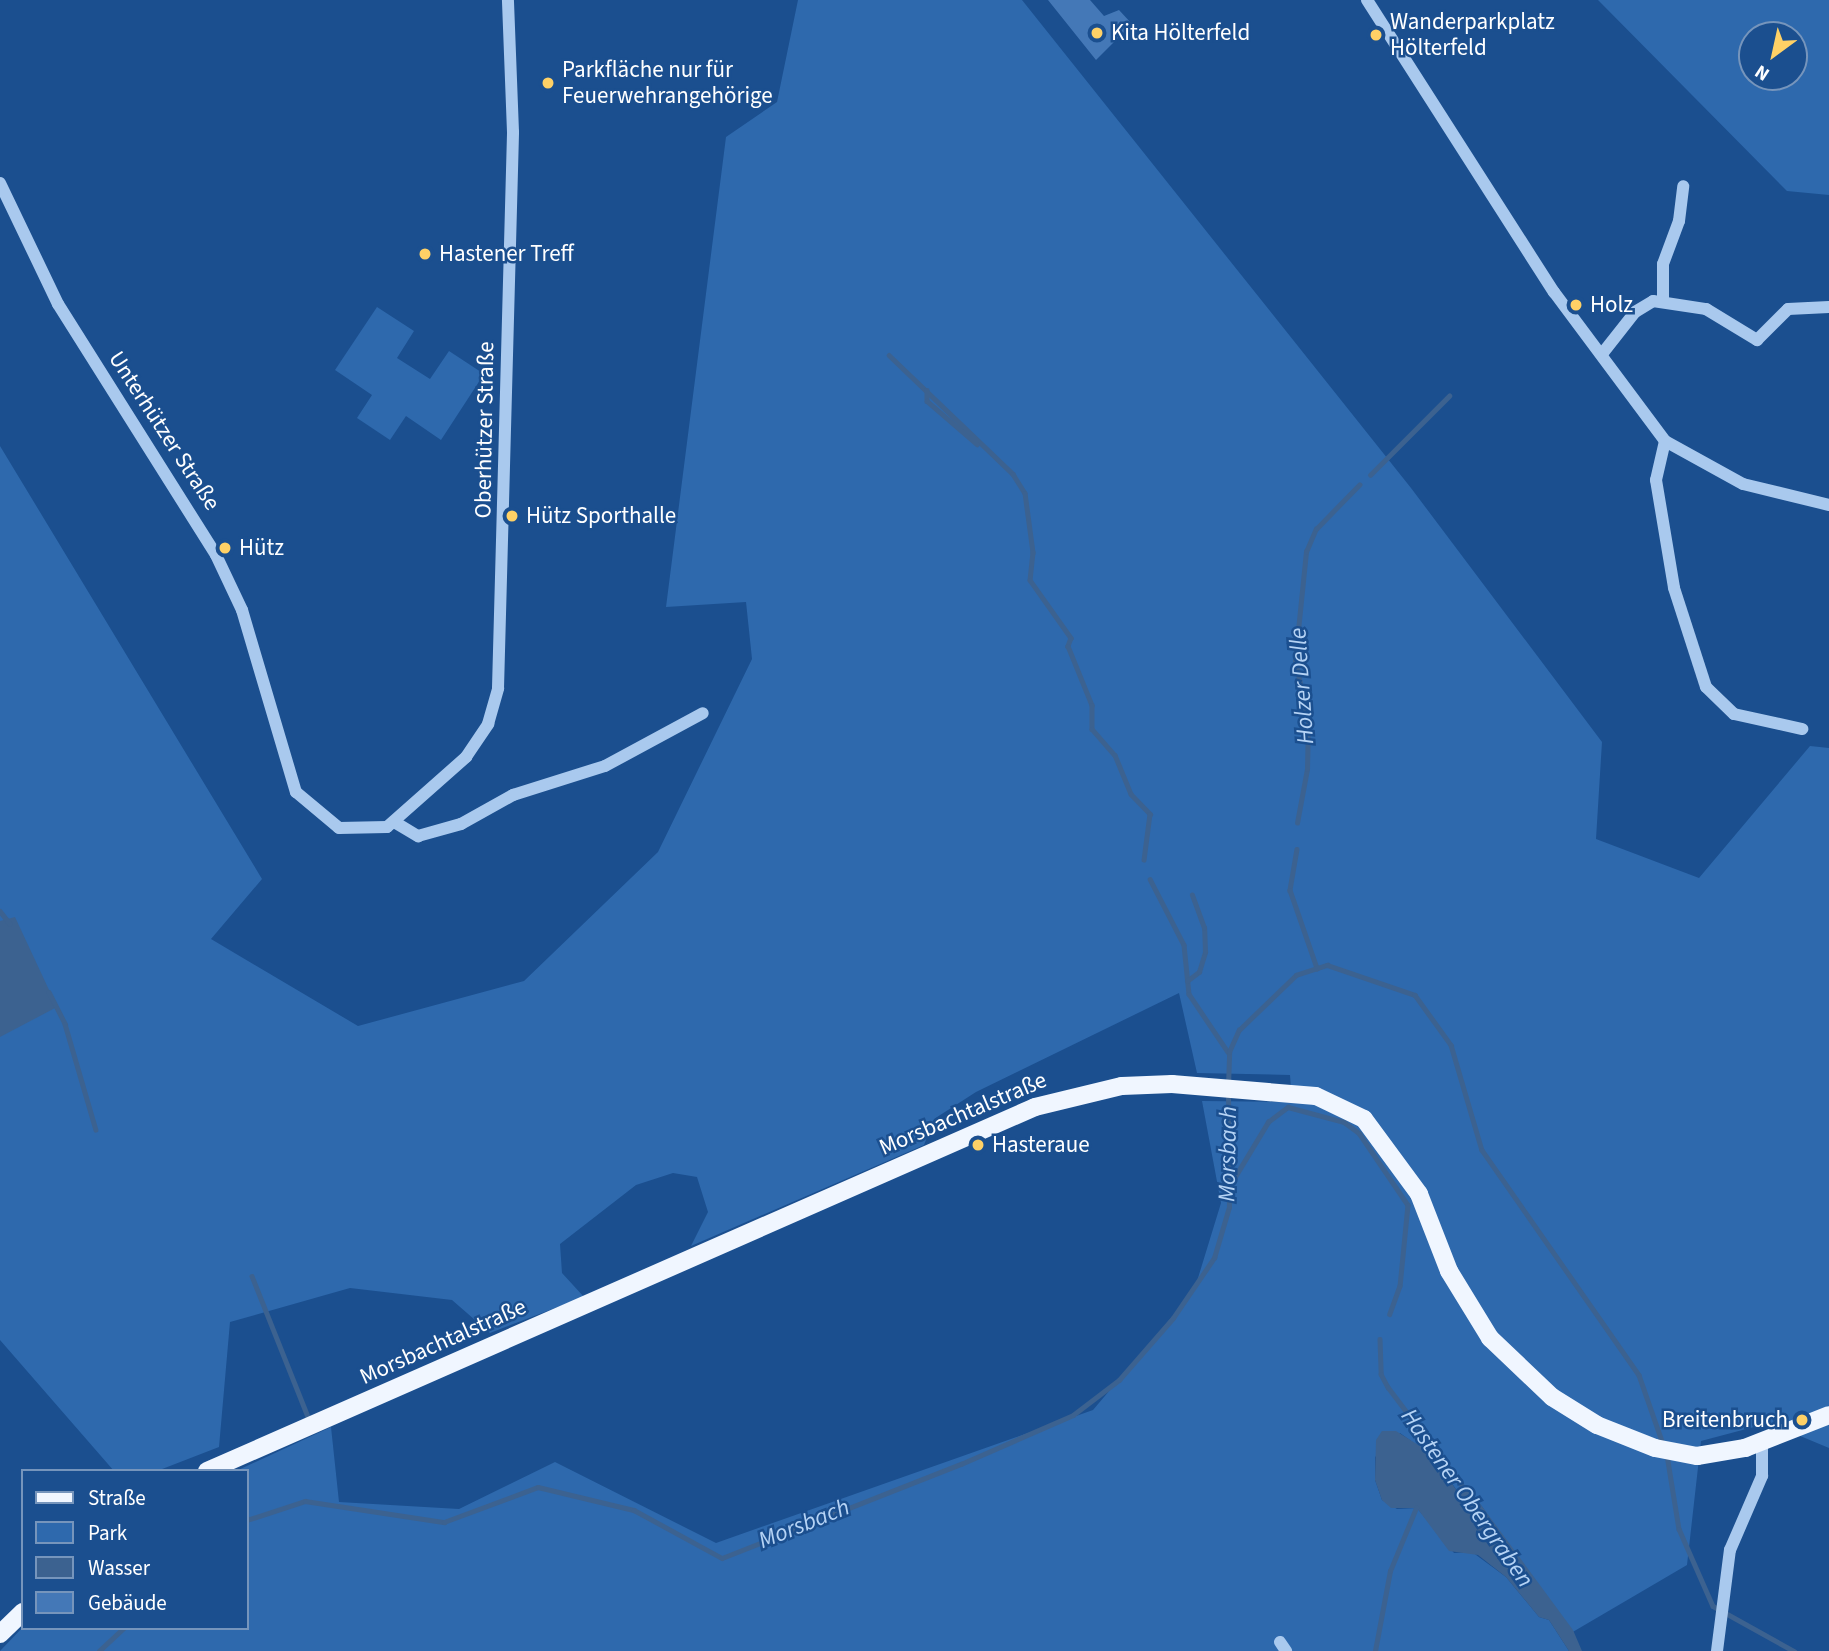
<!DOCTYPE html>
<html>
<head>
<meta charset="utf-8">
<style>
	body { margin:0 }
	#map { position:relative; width:1829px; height:1651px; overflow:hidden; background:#1b4f8f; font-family:"Source Sans 3",sans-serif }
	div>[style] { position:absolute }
	.green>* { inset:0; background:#2e69ad }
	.water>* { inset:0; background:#3c6290 }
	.stream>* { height:4.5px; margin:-2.25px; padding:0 2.25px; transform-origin:2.25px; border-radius:2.25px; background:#3c6290 }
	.building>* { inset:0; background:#4478b7 }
	.minor>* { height:12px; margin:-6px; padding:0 6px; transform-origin:6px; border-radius:6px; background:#a9c9ee }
	.major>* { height:18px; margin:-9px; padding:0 9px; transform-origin:9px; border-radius:9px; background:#f0f6ff }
	.dots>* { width:19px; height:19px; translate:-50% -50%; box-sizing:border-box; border:4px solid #1b4f8f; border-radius:50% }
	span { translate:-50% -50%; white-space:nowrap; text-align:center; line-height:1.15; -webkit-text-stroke:5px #1b4f8f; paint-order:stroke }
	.poi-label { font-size:23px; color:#fff }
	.left { translate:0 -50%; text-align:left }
	.right { translate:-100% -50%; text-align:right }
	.street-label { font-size:23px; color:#fff }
	.water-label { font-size:24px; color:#b5d3f5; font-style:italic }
	.legend { position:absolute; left:21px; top:1469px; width:228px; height:161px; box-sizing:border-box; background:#1b4f8f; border:2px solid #7695bc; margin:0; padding:9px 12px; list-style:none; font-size:21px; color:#fff }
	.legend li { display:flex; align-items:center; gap:14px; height:35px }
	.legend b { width:35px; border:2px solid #7695bc }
	.north { position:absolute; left:1738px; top:21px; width:70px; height:70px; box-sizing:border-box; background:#1b4f8f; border:2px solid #7695bc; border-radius:50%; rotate:213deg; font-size:19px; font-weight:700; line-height:28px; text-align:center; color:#fff }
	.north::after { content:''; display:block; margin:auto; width:24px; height:32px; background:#ffd166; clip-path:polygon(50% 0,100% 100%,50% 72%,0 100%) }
</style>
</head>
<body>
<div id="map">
	<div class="green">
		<div style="clip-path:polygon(798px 0,1022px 0,1411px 488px,1602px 742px,1596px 839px,1699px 878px,1810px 746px,1829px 748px,1829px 1448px,1769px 1423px,1701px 1441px,1687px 1565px,1571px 1633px,1471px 1491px,1459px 1494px,1436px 1459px,1400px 1433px,1375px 1457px,1375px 1480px,1382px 1500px,1397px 1509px,1417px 1508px,1454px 1553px,1472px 1552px,1506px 1577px,1539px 1617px,1549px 1620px,1569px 1651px,0 1651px,23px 1627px,247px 1628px,247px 1471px,236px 1471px,331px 1427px,339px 1502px,459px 1509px,555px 1462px,716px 1543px,1093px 1410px,1194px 1291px,1221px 1203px,1202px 1101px,1292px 1102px,1290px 1075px,1197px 1073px,1179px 993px,976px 1092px,934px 1119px,924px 1145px,691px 1246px,708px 1212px,697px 1177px,673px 1173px,636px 1185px,560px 1244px,562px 1273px,584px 1297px,490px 1333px,452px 1300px,350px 1288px,230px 1322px,219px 1447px,157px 1471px,114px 1471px,0 1340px,0 446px,262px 879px,211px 939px,358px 1026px,524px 981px,658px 852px,752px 659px,746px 602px,666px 607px,726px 137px,777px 102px)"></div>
		<div style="clip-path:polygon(evenodd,1598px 0,1829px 0,1829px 195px,1787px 191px,1598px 0,1752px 35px,1794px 35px,1794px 77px,1752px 77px,1752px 35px)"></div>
		<div style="clip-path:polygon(377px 307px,414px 331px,397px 358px,430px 379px,449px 351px,484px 374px,441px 440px,406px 416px,390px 440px,357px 418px,372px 395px,335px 370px)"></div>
	</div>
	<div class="water">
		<div style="clip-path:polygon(15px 917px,57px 1007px,0 1037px,0 921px)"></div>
		<div style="clip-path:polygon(1396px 1431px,1431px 1453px,1459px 1494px,1470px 1490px,1573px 1630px,1582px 1651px,1569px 1651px,1549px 1620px,1539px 1617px,1506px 1577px,1478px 1555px,1449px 1551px,1417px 1508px,1391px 1508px,1382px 1500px,1375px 1480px,1376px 1440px,1382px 1431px)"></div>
	</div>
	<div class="stream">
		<div style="left:889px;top:355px;width:172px;rotate:43.8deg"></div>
		<div style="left:1013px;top:474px;width:22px;rotate:58deg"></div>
		<div style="left:1025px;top:493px;width:60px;rotate:82.3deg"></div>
		<div style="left:1033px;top:552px;width:28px;rotate:96deg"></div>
		<div style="left:1030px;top:580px;width:71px;rotate:54.7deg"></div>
		<div style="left:1071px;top:638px;width:9px;rotate:111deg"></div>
		<div style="left:1068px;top:646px;width:64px;rotate:67.9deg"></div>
		<div style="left:1092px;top:705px;width:24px;rotate:90deg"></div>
		<div style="left:1092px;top:729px;width:35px;rotate:49deg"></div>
		<div style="left:1115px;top:755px;width:42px;rotate:67.7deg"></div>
		<div style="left:1131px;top:794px;width:28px;rotate:46deg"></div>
		<div style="left:1150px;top:814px;width:46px;rotate:97.4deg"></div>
		<div style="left:927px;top:390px;width:11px;rotate:90deg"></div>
		<div style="left:927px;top:401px;width:66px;rotate:40.7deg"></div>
		<div style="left:1370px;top:475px;width:112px;rotate:-45deg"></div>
		<div style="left:1297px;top:823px;width:55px;rotate:-79.5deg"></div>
		<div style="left:1307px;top:769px;width:47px;rotate:-88.8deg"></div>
		<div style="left:1308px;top:722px;width:63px;rotate:-101.8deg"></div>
		<div style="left:1295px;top:660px;width:109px;rotate:-84.2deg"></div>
		<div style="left:1306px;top:552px;width:25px;rotate:-67deg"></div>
		<div style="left:1316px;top:529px;width:62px;rotate:-45.7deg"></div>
		<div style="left:1297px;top:849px;width:42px;rotate:99.7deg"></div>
		<div style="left:1290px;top:890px;width:83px;rotate:70.9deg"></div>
		<div style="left:1150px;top:879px;width:74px;rotate:62.7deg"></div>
		<div style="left:1184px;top:945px;width:49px;rotate:84.2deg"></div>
		<div style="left:1189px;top:994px;width:70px;rotate:56.1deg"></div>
		<div style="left:0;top:911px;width:16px;rotate:52deg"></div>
		<div style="left:1187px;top:981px;width:15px;rotate:-37deg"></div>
		<div style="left:1199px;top:972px;width:21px;rotate:-73deg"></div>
		<div style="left:1205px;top:952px;width:24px;rotate:-92deg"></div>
		<div style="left:1204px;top:928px;width:35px;rotate:-110deg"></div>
		<div style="left:49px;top:992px;width:36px;rotate:63deg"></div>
		<div style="left:65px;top:1024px;width:110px;rotate:73.7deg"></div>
		<div style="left:1228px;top:1086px;width:34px;rotate:-88deg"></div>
		<div style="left:1229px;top:1052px;width:24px;rotate:-66deg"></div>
		<div style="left:1239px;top:1030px;width:79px;rotate:-44deg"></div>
		<div style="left:1296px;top:975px;width:33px;rotate:-18deg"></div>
		<div style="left:1327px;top:965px;width:93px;rotate:18.8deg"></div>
		<div style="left:1415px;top:995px;width:62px;rotate:54.2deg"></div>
		<div style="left:1451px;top:1045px;width:109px;rotate:73.6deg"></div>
		<div style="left:1482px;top:1150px;width:274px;rotate:55.1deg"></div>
		<div style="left:1639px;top:1375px;width:73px;rotate:70.8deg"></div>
		<div style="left:1230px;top:1185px;width:74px;rotate:-58.9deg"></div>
		<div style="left:1268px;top:1122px;width:25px;rotate:-37deg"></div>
		<div style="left:1288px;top:1107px;width:58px;rotate:15deg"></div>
		<div style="left:1344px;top:1122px;width:19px;rotate:36deg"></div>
		<div style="left:1359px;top:1133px;width:87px;rotate:55.8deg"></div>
		<div style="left:1408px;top:1205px;width:81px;rotate:95.6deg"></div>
		<div style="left:1400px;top:1286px;width:30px;rotate:110deg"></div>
		<div style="left:252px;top:1276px;width:152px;rotate:68.3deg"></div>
		<div style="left:1380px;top:1339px;width:35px;rotate:88deg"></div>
		<div style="left:1381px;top:1374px;width:15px;rotate:62deg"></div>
		<div style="left:1388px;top:1387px;width:138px;rotate:53deg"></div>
		<div style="left:1667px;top:1455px;width:75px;rotate:80.8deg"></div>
		<div style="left:1679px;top:1529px;width:84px;rotate:66.2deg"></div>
		<div style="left:1713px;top:1606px;width:93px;rotate:29.1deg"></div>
		<div style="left:247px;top:1520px;width:61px;rotate:-18.1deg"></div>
		<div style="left:305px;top:1501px;width:141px;rotate:8.6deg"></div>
		<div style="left:444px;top:1522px;width:100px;rotate:-20.4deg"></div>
		<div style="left:538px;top:1487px;width:99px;rotate:13.5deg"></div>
		<div style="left:634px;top:1510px;width:100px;rotate:28.6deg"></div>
		<div style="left:722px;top:1558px;width:257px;rotate:-21.5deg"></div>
		<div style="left:961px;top:1464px;width:122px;rotate:-23.6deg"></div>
		<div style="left:1073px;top:1415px;width:58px;rotate:-37.3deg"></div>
		<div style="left:1119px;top:1380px;width:82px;rotate:-48.9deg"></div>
		<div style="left:1173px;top:1318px;width:73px;rotate:-55.7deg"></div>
		<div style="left:1214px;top:1258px;width:53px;rotate:-73.6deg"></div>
		<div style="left:1229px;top:1207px;width:113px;rotate:-90.5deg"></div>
		<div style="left:99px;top:1651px;width:34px;rotate:-43deg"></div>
		<div style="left:1375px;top:1651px;width:81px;rotate:-79.4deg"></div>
		<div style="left:1390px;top:1571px;width:68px;rotate:-67.6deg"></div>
	</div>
	<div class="building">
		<div style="clip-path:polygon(1048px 0,1090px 0,1104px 16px,1119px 10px,1132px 24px,1096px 60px)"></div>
	</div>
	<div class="minor">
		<div style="left:1367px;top:0;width:347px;rotate:57.4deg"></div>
		<div style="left:1554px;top:292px;width:186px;rotate:53.3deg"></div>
		<div style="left:1665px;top:441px;width:89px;rotate:28.9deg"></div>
		<div style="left:1743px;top:484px;width:89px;rotate:13.7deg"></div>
		<div style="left:0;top:183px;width:134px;rotate:64.4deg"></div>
		<div style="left:58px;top:304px;width:297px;rotate:57.8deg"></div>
		<div style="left:216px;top:555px;width:61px;rotate:64.7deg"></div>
		<div style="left:242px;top:610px;width:190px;rotate:73.5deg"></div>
		<div style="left:296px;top:792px;width:56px;rotate:39.9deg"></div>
		<div style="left:339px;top:828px;width:48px;rotate:-1.2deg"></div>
		<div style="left:387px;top:827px;width:106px;rotate:-41.5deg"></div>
		<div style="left:466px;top:757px;width:40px;rotate:-56deg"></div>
		<div style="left:488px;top:724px;width:37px;rotate:-74deg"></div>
		<div style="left:498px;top:688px;width:556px;rotate:-88.45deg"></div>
		<div style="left:513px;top:132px;width:132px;rotate:-92.2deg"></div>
		<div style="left:1663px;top:300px;width:36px;rotate:-90deg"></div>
		<div style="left:1663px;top:264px;width:46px;rotate:-69.6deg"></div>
		<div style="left:1679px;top:221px;width:35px;rotate:-83deg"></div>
		<div style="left:1602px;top:354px;width:53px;rotate:-51.8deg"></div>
		<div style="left:1635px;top:312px;width:21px;rotate:-31deg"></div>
		<div style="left:1653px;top:301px;width:54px;rotate:8.6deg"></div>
		<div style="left:1706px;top:309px;width:60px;rotate:31.3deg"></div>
		<div style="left:1757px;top:340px;width:44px;rotate:-45deg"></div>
		<div style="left:1788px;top:309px;width:41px;rotate:-2.8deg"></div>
		<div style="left:1665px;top:441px;width:40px;rotate:103deg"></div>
		<div style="left:1656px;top:480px;width:109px;rotate:80.5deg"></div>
		<div style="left:1674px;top:588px;width:104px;rotate:72.1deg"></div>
		<div style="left:1706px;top:687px;width:39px;rotate:44deg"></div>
		<div style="left:1734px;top:714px;width:70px;rotate:12.4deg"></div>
		<div style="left:396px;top:823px;width:26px;rotate:31deg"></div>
		<div style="left:418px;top:836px;width:45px;rotate:-15.6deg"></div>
		<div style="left:461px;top:824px;width:60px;rotate:-29.1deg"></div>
		<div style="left:513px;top:795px;width:96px;rotate:-17.5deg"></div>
		<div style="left:605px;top:766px;width:111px;rotate:-28.4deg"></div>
		<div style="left:1280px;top:1642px;width:11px;rotate:56deg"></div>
		<div style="left:1717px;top:1651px;width:102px;rotate:-82.7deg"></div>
		<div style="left:1730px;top:1550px;width:81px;rotate:-66.6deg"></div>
		<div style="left:1762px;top:1476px;width:33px;rotate:-90deg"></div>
	</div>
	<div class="major">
		<div style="left:207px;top:1471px;width:904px;rotate:-23.73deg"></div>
		<div style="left:1035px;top:1107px;width:89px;rotate:-13.6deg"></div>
		<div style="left:1122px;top:1086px;width:50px;rotate:-2.3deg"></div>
		<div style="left:1172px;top:1084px;width:144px;rotate:4.8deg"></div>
		<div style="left:1316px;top:1096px;width:53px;rotate:25.6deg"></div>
		<div style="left:1364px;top:1119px;width:93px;rotate:53.7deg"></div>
		<div style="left:1419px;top:1194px;width:83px;rotate:68.7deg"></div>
		<div style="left:1449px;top:1271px;width:79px;rotate:58.5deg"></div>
		<div style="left:1490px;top:1338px;width:86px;rotate:43.6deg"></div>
		<div style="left:1552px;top:1397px;width:53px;rotate:31.9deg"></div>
		<div style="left:1597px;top:1425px;width:62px;rotate:21.6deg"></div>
		<div style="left:1655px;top:1448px;width:43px;rotate:10.8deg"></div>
		<div style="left:1697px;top:1456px;width:49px;rotate:-9.5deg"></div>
		<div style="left:1745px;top:1448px;width:90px;rotate:-21.4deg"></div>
		<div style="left:0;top:1634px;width:32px;rotate:-44deg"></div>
	</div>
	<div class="dots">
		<div style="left:1097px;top:33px;background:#ffd166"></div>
		<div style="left:1376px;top:35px;background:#ffd166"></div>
		<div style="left:548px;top:83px;background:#ffd166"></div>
		<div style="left:425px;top:254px;background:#ffd166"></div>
		<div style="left:1576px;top:305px;background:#ffd166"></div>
		<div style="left:512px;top:516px;background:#ffd166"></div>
		<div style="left:225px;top:548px;background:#ffd166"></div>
		<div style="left:978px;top:1145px;background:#ffd166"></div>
		<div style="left:1802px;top:1420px;background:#ffd166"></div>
	</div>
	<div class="poi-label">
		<span class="left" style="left:1390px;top:35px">Wanderparkplatz<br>Hölterfeld</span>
		<span class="left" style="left:1111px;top:33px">Kita Hölterfeld</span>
		<span class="left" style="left:562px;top:83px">Parkfläche nur für<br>Feuerwehrangehörige</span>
		<span class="left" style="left:439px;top:254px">Hastener Treff</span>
		<span class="left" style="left:1590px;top:305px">Holz</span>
		<span class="left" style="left:526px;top:516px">Hütz Sporthalle</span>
		<span class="left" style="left:239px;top:548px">Hütz</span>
		<span class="left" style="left:992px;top:1145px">Hasteraue</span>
		<span class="right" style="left:1788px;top:1420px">Breitenbruch</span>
	</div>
	<div class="street-label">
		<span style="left:485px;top:430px;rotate:-89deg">Oberhützer Straße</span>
		<span style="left:164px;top:431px;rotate:57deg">Unterhützer Straße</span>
		<span style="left:963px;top:1114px;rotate:-23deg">Morsbachtalstraße</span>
		<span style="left:443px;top:1342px;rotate:-24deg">Morsbachtalstraße</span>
	</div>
	<div class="water-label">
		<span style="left:1302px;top:686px;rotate:-94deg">Holzer Delle</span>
		<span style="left:1228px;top:1154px;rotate:-89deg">Morsbach</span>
		<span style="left:1467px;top:1498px;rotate:55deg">Hastener Obergraben</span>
		<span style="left:804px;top:1524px;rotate:-22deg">Morsbach</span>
	</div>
	<ul class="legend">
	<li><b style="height:9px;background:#f0f6ff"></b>Straße</li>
	<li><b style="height:19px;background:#2e69ad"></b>Park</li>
	<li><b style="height:19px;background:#3c6290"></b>Wasser</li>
	<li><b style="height:19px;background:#4478b7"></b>Gebäude</li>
	</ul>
	<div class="north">N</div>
</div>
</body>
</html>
